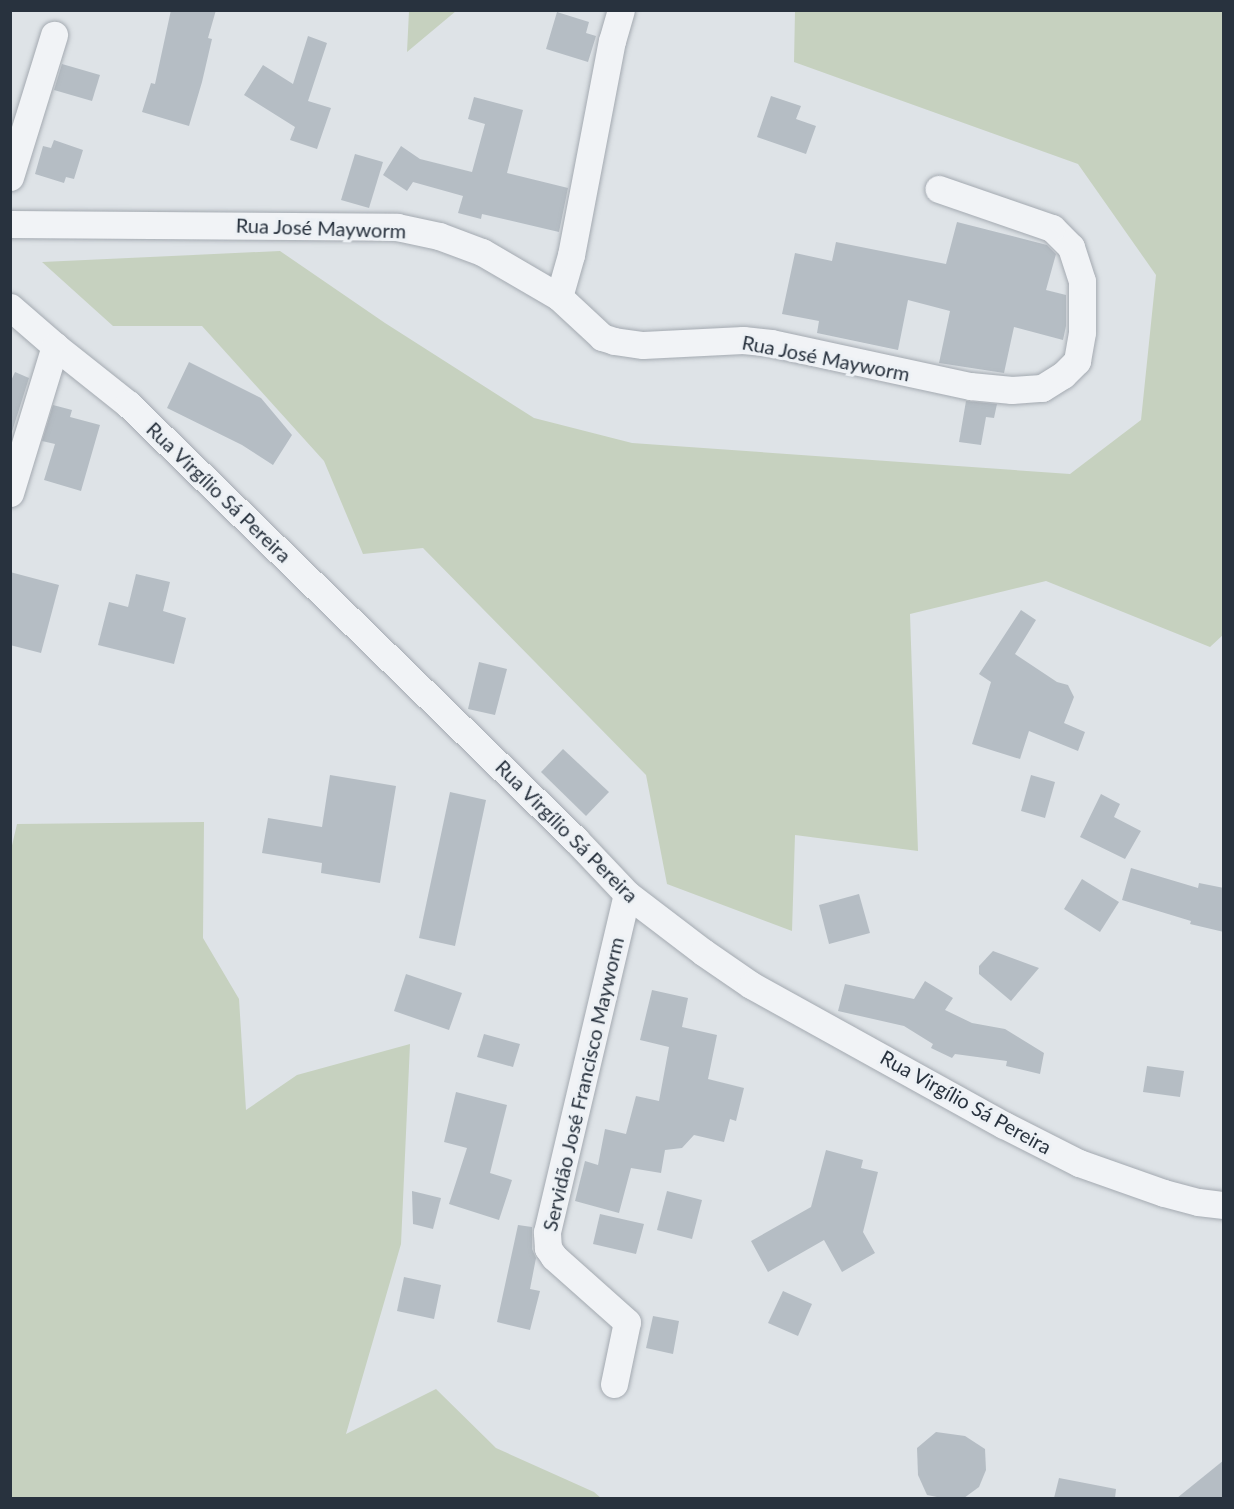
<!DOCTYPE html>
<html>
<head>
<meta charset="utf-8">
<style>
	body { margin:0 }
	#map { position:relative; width:1234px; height:1509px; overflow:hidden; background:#dee3e7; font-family:Lato,sans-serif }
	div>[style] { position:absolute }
	.green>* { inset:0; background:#c6d1bf }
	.building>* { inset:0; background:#b5bdc4 }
	.roads { filter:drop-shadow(0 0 2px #a4aab1) drop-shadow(0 0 2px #a4aab1) }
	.street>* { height:27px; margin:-13.5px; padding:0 13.5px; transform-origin:13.5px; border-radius:13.5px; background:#f1f3f6 }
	span { translate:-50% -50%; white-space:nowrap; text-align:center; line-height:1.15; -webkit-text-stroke:6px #edf1f5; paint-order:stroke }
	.street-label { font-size:20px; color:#28323e }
	.frame { position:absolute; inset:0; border:12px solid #28323e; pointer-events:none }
</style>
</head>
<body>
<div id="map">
	<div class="green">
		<div style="clip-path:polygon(409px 11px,409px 10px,456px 11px,407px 52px)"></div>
		<div style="clip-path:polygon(795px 11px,1223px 11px,1224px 634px,1210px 647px,1046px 581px,910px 614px,918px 851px,795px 835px,792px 931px,667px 884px,646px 775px,423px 548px,363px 554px,324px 461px,202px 326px,113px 326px,42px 262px,280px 251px,385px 323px,534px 418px,632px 443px,1070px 474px,1141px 420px,1156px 275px,1078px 164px,794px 62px)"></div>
		<div style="clip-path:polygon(204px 822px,203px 938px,239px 999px,246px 1110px,297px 1075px,410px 1044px,401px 1244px,346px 1434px,436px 1389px,496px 1448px,594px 1492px,601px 1498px,11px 1498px,10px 854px,17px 824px)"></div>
	</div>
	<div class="building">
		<div style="clip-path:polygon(171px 10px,216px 10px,208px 38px,212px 39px,202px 82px,189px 126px,142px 112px,151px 83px,155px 84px)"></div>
		<div style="clip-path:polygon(557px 12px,589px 22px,586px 33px,596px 36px,588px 62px,546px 49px)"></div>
		<div style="clip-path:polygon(308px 36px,327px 43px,308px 101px,331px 108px,317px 149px,290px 140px,295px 127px,244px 95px,263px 65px,293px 84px)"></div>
		<div style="clip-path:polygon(62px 64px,100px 75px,92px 101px,54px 90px)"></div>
		<div style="clip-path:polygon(771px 96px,801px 106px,796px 119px,816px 126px,806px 154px,757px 137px)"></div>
		<div style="clip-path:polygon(474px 97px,523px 110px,507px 173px,568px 188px,559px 232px,482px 214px,481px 219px,458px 213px,463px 196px,413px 182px,407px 191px,383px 175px,401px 146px,420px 159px,472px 172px,485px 124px,468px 119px)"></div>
		<div style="clip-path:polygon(54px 140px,83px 150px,74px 179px,66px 177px,64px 183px,35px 174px,43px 146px,51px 148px)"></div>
		<div style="clip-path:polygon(355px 154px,383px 162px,369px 208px,341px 200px)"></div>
		<div style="clip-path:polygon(957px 222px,1047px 245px,1056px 254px,1046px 290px,1066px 295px,1066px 326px,1063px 340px,1014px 327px,1004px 373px,939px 363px,950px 311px,908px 300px,898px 350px,817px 333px,819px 321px,782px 314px,795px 253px,832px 261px,836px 242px,946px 264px)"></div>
		<div style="clip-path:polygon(189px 362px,261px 398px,292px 435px,273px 465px,242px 445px,167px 408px)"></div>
		<div style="clip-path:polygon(15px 372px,29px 378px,10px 438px,10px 383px)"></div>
		<div style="clip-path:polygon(966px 401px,997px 404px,994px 418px,986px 417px,981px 445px,959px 442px)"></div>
		<div style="clip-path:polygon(53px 405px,72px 410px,70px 417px,100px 425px,81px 491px,44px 480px,55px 444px,42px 441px)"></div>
		<div style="clip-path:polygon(10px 572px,59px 585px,41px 653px,10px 645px)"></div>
		<div style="clip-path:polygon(136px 574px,170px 582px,163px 611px,186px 618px,174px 664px,98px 645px,109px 602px,128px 607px)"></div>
		<div style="clip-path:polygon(1021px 610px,1036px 620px,1015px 654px,1057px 682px,1068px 685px,1074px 697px,1064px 723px,1085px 732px,1078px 751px,1029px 731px,1020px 759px,972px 744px,991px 682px,979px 674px)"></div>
		<div style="clip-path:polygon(479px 662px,507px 669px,495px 715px,468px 709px)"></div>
		<div style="clip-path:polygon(563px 749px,609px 792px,586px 816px,541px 772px)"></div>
		<div style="clip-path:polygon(330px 775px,396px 786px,380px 883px,321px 873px,322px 863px,262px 853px,268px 818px,322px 827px)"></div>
		<div style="clip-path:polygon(1031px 775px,1055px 782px,1045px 818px,1021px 811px)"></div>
		<div style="clip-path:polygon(450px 792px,486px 800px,455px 946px,419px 938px)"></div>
		<div style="clip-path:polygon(1101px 794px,1120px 804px,1114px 817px,1141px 831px,1125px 859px,1080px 837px)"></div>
		<div style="clip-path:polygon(1131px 868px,1198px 888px,1199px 883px,1224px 888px,1224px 932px,1190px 924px,1191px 921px,1122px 900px)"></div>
		<div style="clip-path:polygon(1082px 879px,1119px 902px,1100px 932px,1064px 909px)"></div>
		<div style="clip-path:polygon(859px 894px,870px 933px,829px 944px,819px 905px)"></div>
		<div style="clip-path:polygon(993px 951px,1039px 968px,1011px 1001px,979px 974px,979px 966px)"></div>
		<div style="clip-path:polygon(406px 974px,462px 993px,449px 1030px,394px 1011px)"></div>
		<div style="clip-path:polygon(925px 981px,953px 998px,945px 1010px,972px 1023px,1005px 1029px,1044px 1053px,1040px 1074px,1006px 1066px,1007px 1061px,955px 1054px,952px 1058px,931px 1048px,933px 1044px,904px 1026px,838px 1011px,845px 984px,914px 999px)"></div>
		<div style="clip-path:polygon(652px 990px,688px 998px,682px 1027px,717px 1035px,708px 1079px,744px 1088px,736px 1121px,730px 1119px,724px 1142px,694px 1135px,682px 1148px,665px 1150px,661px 1173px,631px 1168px,619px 1213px,575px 1201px,585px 1161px,598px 1165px,605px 1129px,626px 1134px,636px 1096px,659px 1101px,669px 1047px,640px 1040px)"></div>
		<div style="clip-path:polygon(484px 1034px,520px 1044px,513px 1067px,477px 1057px)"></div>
		<div style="clip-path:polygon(1147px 1066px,1184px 1071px,1180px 1097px,1143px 1092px)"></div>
		<div style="clip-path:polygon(456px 1092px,507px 1105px,490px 1173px,512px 1180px,499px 1220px,449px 1204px,467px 1148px,444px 1142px)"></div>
		<div style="clip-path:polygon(826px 1150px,863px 1160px,861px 1168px,878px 1172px,863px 1232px,875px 1253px,842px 1272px,824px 1240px,768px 1272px,751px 1241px,811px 1207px)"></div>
		<div style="clip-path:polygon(412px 1191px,441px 1198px,433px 1229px,413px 1224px)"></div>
		<div style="clip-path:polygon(667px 1191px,702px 1200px,692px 1239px,657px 1230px)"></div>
		<div style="clip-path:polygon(600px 1214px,644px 1224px,636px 1254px,593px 1244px)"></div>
		<div style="clip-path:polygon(518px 1225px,532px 1227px,532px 1249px,536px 1258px,530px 1289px,540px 1291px,530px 1330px,497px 1322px)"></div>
		<div style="clip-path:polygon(404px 1277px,441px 1285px,434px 1319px,397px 1311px)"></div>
		<div style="clip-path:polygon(783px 1291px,812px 1304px,798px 1336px,768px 1323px)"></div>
		<div style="clip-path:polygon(653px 1316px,679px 1321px,673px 1354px,646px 1348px)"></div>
		<div style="clip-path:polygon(936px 1432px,965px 1436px,985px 1449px,986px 1470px,979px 1487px,964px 1498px,942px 1498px,927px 1495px,918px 1475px,917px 1448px)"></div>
		<div style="clip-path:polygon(1224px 1460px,1224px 1498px,1177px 1498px)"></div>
		<div style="clip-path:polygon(1059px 1478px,1116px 1489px,1115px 1498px,1054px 1498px)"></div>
	</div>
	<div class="roads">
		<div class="street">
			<div style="left:10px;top:177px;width:149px;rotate:-72.8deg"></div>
			<div style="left:10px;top:224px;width:387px;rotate:0.4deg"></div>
			<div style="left:397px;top:227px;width:43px;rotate:12.1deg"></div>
			<div style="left:439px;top:236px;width:46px;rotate:20.4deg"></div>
			<div style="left:482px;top:252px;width:89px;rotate:30.3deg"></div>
			<div style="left:559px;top:297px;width:59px;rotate:42.9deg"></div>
			<div style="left:602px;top:337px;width:13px;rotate:18deg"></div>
			<div style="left:614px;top:341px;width:29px;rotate:8deg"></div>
			<div style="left:643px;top:345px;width:100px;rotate:-2.9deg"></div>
			<div style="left:743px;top:340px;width:28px;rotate:6deg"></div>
			<div style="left:771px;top:343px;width:204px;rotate:12.2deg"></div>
			<div style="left:970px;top:386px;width:42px;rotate:5.4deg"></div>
			<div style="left:1012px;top:390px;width:30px;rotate:-4deg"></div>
			<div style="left:1042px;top:388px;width:25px;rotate:-32deg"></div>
			<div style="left:1063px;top:375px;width:20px;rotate:-45deg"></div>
			<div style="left:1077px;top:361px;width:29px;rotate:-80deg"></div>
			<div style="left:1082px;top:332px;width:51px;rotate:-90deg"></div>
			<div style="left:1082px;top:281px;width:36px;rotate:-108deg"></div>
			<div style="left:1071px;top:247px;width:27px;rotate:-135deg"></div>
			<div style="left:1052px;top:228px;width:120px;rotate:-161deg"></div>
			<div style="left:559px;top:297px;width:44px;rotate:-74.1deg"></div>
			<div style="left:571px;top:255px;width:218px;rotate:-79.2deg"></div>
			<div style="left:612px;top:41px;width:32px;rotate:-74deg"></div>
			<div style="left:10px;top:307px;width:60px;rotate:40.9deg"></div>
			<div style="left:55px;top:346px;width:93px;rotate:38.5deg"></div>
			<div style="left:128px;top:404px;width:625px;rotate:44.22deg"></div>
			<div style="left:576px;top:840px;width:74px;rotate:46.6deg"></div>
			<div style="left:627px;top:894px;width:96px;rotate:37.3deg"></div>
			<div style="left:703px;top:952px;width:58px;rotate:34.5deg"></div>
			<div style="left:751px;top:985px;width:289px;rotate:29deg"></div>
			<div style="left:1004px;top:1125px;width:84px;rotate:26.9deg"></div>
			<div style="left:1079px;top:1163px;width:90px;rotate:19.4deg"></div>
			<div style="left:1164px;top:1193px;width:35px;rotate:15deg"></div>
			<div style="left:1198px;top:1202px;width:26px;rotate:7deg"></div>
			<div style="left:10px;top:493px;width:154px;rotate:-73deg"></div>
			<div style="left:614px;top:1384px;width:63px;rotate:-78.2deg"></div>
			<div style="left:627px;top:1322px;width:98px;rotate:-138.3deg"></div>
			<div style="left:554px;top:1257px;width:11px;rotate:-124deg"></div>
			<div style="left:548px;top:1248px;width:16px;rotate:-94deg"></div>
			<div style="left:547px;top:1232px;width:347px;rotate:-76.7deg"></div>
		</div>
	</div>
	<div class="street-label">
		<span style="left:321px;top:228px;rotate:2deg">Rua José Mayworm</span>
		<span style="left:826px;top:358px;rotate:11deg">Rua José Mayworm</span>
		<span style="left:219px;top:492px;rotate:44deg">Rua Virgílio Sá Pereira</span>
		<span style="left:567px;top:831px;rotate:45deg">Rua Virgílio Sá Pereira</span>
		<span style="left:583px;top:1084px;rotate:-77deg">Servidão José Francisco Mayworm</span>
		<span style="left:966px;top:1102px;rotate:29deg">Rua Virgílio Sá Pereira</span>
	</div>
	<div class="frame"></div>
</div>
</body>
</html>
